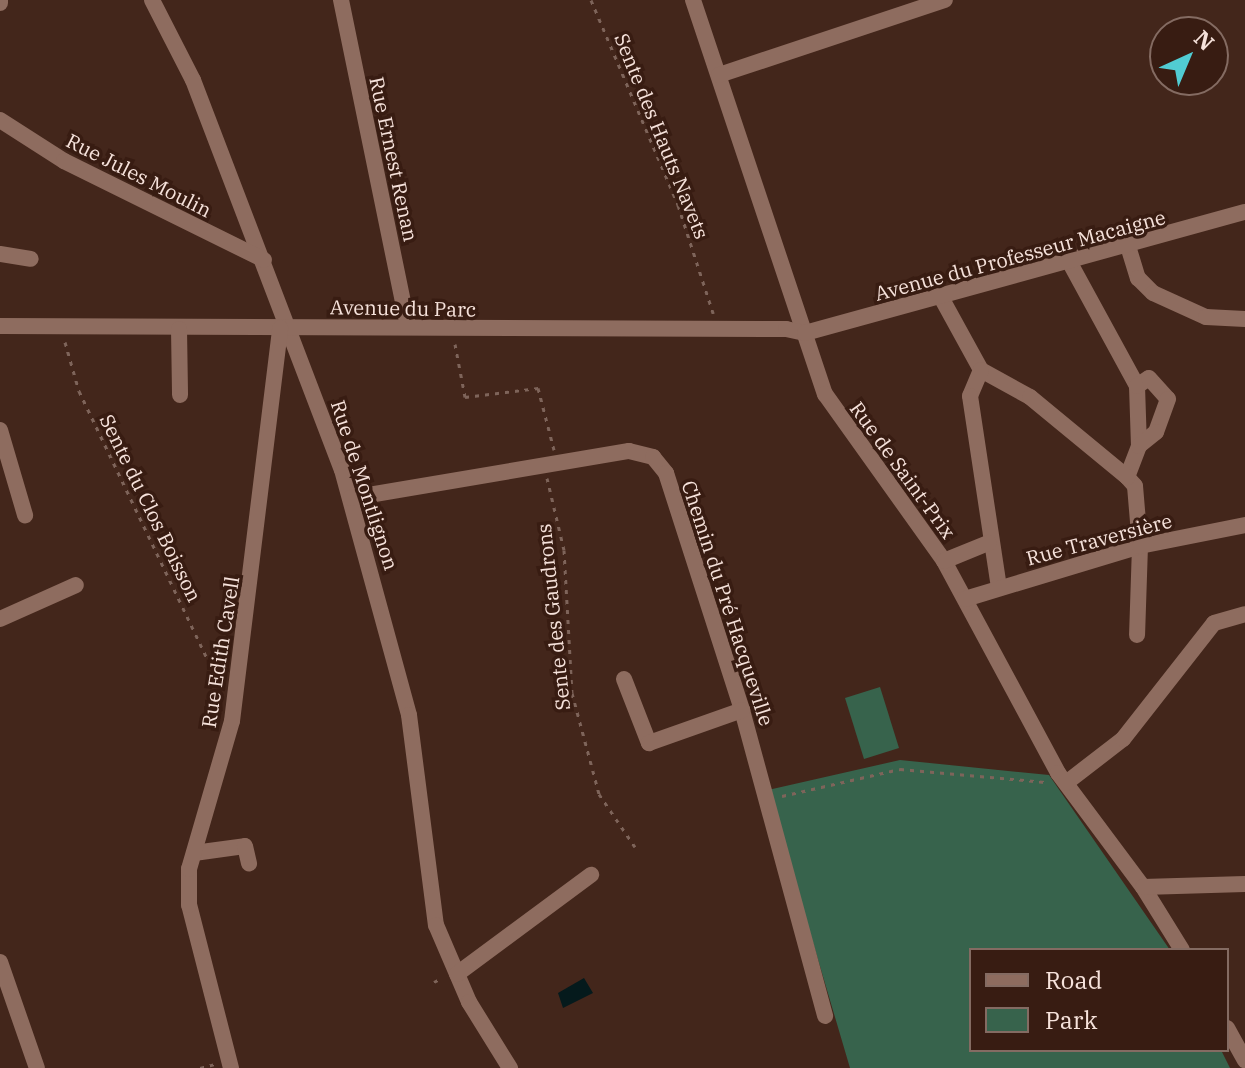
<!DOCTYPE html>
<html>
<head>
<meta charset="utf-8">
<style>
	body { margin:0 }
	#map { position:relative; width:1245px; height:1068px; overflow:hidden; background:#43261b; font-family:"IBM Plex Serif",serif }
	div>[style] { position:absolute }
	.green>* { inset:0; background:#37634c }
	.water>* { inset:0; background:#051a1c }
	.path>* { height:3px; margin-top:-1.5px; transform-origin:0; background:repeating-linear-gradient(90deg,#7e645a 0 4px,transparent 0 10px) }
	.minor>* { height:16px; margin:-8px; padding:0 8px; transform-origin:8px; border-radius:8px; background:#8e6c5f }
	span { translate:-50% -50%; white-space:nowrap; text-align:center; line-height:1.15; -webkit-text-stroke:7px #381c12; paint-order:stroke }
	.street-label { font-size:20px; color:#f6e2db }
	.legend { position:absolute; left:969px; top:948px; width:260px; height:104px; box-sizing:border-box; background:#381c12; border:2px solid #846b62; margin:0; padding:10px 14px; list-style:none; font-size:24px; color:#f6e2db }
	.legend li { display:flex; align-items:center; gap:16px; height:40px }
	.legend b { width:40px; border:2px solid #846b62 }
	.north { position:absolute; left:1149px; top:16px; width:80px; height:80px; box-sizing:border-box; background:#381c12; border:2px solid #846b62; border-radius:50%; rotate:44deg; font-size:22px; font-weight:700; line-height:32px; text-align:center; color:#f6e2db }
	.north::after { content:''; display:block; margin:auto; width:28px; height:36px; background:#51ccd3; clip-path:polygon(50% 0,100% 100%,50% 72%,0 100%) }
</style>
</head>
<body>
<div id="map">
	<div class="green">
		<div style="clip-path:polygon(880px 687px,899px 748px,864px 759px,845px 698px)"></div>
		<div style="clip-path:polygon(900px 760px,1049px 775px,1170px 950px,971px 950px,971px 1050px,1221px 1050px,1230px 1068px,850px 1068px,768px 790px)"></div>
	</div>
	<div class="water">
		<div style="clip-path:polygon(584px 978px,593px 993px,563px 1008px,558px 993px)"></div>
	</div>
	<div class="path">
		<div style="left:591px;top:0;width:223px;rotate:67deg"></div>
		<div style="left:678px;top:205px;width:114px;rotate:72deg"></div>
		<div style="left:65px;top:342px;width:51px;rotate:74.1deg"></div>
		<div style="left:79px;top:391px;width:313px;rotate:64.4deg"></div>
		<div style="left:214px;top:673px;width:8px;rotate:-7deg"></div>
		<div style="left:455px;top:344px;width:54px;rotate:79.3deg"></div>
		<div style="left:465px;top:397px;width:74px;rotate:-7deg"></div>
		<div style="left:538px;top:388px;width:64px;rotate:75.5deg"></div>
		<div style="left:547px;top:478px;width:74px;rotate:76.7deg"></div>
		<div style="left:564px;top:550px;width:143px;rotate:86.8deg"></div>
		<div style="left:572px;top:693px;width:105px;rotate:75deg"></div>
		<div style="left:599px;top:794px;width:64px;rotate:55.8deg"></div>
		<div style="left:782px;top:796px;width:121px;rotate:-12.9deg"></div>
		<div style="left:900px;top:769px;width:148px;rotate:5.1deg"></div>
		<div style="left:434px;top:982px;width:9px;rotate:-27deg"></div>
		<div style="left:200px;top:1068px;width:16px;rotate:-15deg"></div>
	</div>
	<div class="minor">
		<div style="left:152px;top:0;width:90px;rotate:62.9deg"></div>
		<div style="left:193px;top:80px;width:417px;rotate:69.1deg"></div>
		<div style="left:342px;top:470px;width:254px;rotate:74.7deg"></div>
		<div style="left:409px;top:715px;width:212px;rotate:82.7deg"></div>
		<div style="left:436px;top:925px;width:84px;rotate:66.8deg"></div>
		<div style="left:469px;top:1002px;width:78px;rotate:58.2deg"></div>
		<div style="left:341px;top:0;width:333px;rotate:78.4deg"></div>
		<div style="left:693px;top:0;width:416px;rotate:71.5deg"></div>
		<div style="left:825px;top:394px;width:205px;rotate:54.5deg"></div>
		<div style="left:944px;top:561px;width:241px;rotate:61.7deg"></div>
		<div style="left:1058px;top:773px;width:142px;rotate:53.3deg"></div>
		<div style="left:1143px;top:887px;width:74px;rotate:58.2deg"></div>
		<div style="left:0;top:3px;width:3px;rotate:-90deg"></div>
		<div style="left:719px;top:75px;width:238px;rotate:-18.4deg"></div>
		<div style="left:0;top:120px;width:76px;rotate:32.6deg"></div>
		<div style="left:64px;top:161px;width:223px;rotate:26.3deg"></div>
		<div style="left:1128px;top:246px;width:34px;rotate:73deg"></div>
		<div style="left:1138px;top:278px;width:21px;rotate:45deg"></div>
		<div style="left:1153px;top:293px;width:58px;rotate:24.4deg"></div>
		<div style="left:1206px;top:317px;width:39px;rotate:3deg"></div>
		<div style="left:0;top:254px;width:31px;rotate:9deg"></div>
		<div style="left:1070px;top:263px;width:140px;rotate:61.4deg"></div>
		<div style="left:1137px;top:386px;width:60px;rotate:88.1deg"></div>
		<div style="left:1139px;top:446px;width:33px;rotate:111deg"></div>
		<div style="left:1127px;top:477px;width:12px;rotate:48deg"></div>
		<div style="left:1135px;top:486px;width:60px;rotate:85.2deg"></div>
		<div style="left:1140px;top:546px;width:89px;rotate:91.9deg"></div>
		<div style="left:942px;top:299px;width:81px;rotate:61.2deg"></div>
		<div style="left:981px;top:370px;width:56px;rotate:28.9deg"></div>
		<div style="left:1030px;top:397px;width:126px;rotate:39.5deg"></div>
		<div style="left:0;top:326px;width:786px;rotate:0.22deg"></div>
		<div style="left:786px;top:329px;width:19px;rotate:12deg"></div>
		<div style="left:805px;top:333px;width:456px;rotate:-15.4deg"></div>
		<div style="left:179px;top:329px;width:66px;rotate:89.1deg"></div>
		<div style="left:981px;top:370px;width:28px;rotate:113deg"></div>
		<div style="left:970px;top:396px;width:194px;rotate:81.4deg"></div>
		<div style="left:1137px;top:386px;width:14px;rotate:-34deg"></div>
		<div style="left:1149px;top:378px;width:28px;rotate:48deg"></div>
		<div style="left:1168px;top:399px;width:35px;rotate:110deg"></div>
		<div style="left:1156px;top:432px;width:22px;rotate:141deg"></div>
		<div style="left:0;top:430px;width:89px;rotate:73.6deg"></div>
		<div style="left:351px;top:498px;width:282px;rotate:-9.6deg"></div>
		<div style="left:629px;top:451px;width:25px;rotate:14deg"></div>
		<div style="left:653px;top:457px;width:21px;rotate:51deg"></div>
		<div style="left:666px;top:473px;width:249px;rotate:72.2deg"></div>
		<div style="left:742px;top:710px;width:317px;rotate:74.8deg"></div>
		<div style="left:944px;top:561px;width:48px;rotate:-22.2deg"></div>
		<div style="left:965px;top:599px;width:183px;rotate:-16.8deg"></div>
		<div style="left:1140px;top:546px;width:107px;rotate:-11.3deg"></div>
		<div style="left:0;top:619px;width:83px;rotate:-24.1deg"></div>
		<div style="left:624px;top:679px;width:69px;rotate:68.7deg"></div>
		<div style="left:649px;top:743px;width:99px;rotate:-19.5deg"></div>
		<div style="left:1066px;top:783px;width:72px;rotate:-37.7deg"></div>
		<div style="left:1123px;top:739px;width:147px;rotate:-51.9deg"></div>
		<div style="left:1214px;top:623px;width:32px;rotate:-16deg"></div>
		<div style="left:194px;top:853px;width:51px;rotate:-7.8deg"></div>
		<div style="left:245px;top:846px;width:18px;rotate:77deg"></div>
		<div style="left:1143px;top:887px;width:102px;rotate:-1.7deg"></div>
		<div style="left:0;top:962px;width:112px;rotate:70.8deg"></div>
		<div style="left:457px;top:974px;width:167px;rotate:-36.5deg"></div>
		<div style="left:1227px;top:1028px;width:37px;rotate:61deg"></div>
		<div style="left:231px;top:1068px;width:168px;rotate:-104.4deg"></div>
		<div style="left:189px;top:905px;width:36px;rotate:-90deg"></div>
		<div style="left:189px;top:869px;width:154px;rotate:-73.8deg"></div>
		<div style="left:232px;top:721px;width:396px;rotate:-83deg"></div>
	</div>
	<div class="street-label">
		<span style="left:662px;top:136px;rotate:68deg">Sente des Hauts Navets</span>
		<span style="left:394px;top:159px;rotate:78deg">Rue Ernest Renan</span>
		<span style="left:139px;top:175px;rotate:27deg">Rue Jules Moulin</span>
		<span style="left:1020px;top:255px;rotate:-15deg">Avenue du Professeur Macaigne</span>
		<span style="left:403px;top:308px;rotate:1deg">Avenue du Parc</span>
		<span style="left:903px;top:470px;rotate:54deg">Rue de Saint-Prix</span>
		<span style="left:365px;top:485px;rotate:72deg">Rue de Montlignon</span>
		<span style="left:151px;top:508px;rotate:64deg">Sente du Clos Boisson</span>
		<span style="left:1099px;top:539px;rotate:-15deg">Rue Traversière</span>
		<span style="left:728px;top:603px;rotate:72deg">Chemin du Pré Hacqueville</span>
		<span style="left:553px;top:617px;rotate:-96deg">Sente des Gaudrons</span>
		<span style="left:220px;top:652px;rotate:-81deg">Rue Edith Cavell</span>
	</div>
	<ul class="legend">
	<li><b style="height:10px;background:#8e6c5f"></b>Road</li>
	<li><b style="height:22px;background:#37634c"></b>Park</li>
	</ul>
	<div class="north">N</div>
</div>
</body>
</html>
